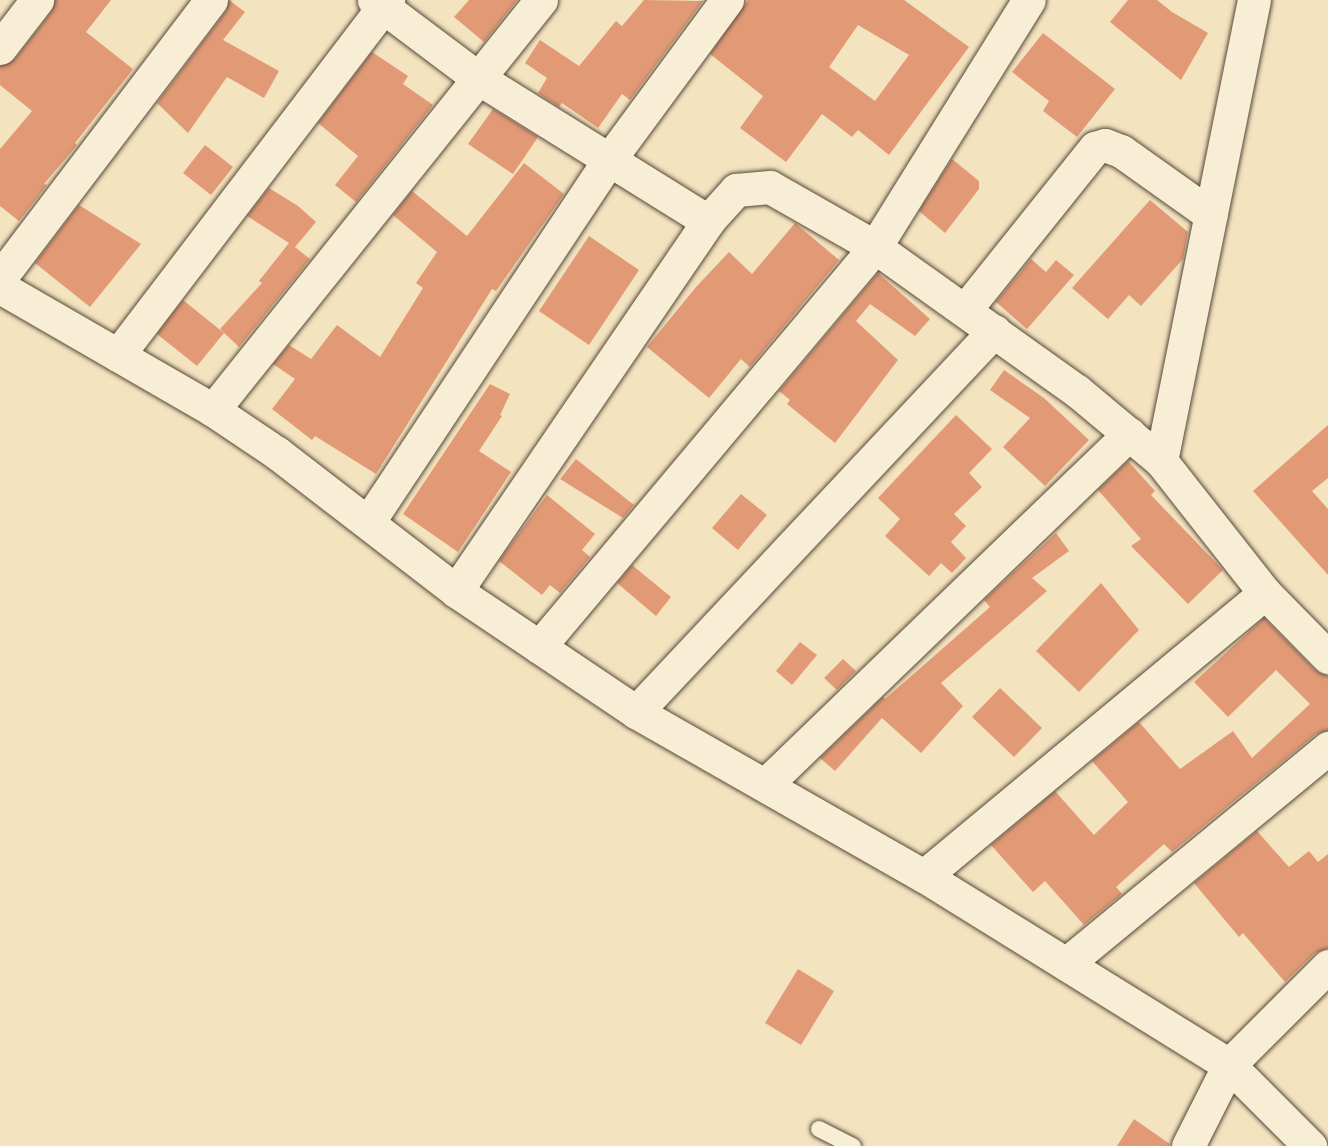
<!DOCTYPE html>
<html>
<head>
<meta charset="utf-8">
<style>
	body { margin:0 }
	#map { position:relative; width:1328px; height:1146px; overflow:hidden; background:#f4e3bf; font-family:"Libre Caslon Text",serif }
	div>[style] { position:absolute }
	.building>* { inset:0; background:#e29a76 }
	.roads { filter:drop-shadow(0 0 2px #56483a) drop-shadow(0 0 2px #56483a) }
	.service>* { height:16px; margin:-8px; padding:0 8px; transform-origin:8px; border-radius:8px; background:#f8edd5 }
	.minor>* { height:33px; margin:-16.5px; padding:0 16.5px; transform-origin:16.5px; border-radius:16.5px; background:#f8edd5 }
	span { translate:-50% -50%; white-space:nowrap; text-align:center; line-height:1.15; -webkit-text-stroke:6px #f8edd5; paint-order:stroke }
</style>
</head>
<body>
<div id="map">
	<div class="building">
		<div style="clip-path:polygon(55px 0,111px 0,86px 32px,133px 69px,75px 143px,77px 145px,44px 184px,47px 185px,19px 221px,0 206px,0 149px,32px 111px,0 85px,0 66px,15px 59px,52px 11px)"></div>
		<div style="clip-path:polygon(229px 0,245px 12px,223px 40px,279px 71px,264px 98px,227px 77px,188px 133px,157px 103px,226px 11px)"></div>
		<div style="clip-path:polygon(469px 0,517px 0,484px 42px,454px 17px)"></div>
		<div style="clip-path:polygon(644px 0,703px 1px,630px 100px,622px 94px,598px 128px,562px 103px,559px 107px,538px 93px,547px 78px,525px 63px,540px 40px,579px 66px,616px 21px,622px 26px)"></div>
		<div style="clip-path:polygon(evenodd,748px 0,904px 0,969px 47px,889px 155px,858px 130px,852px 137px,822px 114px,786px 162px,740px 128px,763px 96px,710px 54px,748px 0,858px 25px,909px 55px,875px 101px,829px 67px,858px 25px)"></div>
		<div style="clip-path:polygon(1128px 0,1157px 0,1172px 12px,1208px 33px,1181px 80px,1110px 22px)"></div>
		<div style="clip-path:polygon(1043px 33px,1115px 89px,1077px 137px,1043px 111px,1049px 101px,1012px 72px)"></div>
		<div style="clip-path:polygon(372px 52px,408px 76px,403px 84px,433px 105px,356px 202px,335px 185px,358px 156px,318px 123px)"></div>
		<div style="clip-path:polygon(493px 109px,538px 137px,513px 174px,468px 144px)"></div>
		<div style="clip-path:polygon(205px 145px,233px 167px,211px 195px,183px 173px)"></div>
		<div style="clip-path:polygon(952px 159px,979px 181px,979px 189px,945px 233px,919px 211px)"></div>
		<div style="clip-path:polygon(524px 163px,564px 194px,496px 291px,492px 289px,376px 474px,315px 436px,312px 440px,272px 409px,295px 379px,273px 364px,289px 345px,311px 359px,337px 325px,380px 357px,423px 288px,416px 283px,437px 252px,393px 215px,412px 191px,467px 236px)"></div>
		<div style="clip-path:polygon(269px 188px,298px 206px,316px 222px,295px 247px,310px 259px,239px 347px,220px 329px,262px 283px,259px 281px,289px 243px,247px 216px)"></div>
		<div style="clip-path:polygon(1150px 200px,1188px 232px,1183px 259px,1141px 306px,1129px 295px,1108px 319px,1072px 288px)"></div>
		<div style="clip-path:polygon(79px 205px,141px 244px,90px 307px,35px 263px)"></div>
		<div style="clip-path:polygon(795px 223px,839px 260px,750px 367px,741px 359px,709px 398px,647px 347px,696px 287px,729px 252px,752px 274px)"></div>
		<div style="clip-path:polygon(589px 236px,639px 270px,589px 345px,539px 311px)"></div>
		<div style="clip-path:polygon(1031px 259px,1046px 272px,1056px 260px,1074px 275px,1027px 329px,996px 302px)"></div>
		<div style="clip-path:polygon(878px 273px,930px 319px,915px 336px,870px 304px,856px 321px,898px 360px,835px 443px,787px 404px,790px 400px,779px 391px)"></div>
		<div style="clip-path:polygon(183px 300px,224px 333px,197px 366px,157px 334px)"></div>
		<div style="clip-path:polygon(1004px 370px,1044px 398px,1089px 440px,1045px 486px,1003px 447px,1030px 418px,990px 390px)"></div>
		<div style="clip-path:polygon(490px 384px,510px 394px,500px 415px,502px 416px,479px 451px,511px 472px,458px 552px,403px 514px)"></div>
		<div style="clip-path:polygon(956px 415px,992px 449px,969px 473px,982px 487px,954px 514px,966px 526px,951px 542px,966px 558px,952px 573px,941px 563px,929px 576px,885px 536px,900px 519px,878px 498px)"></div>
		<div style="clip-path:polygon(1328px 425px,1328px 478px,1312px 491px,1328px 509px,1328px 575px,1253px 491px)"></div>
		<div style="clip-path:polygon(576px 459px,634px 505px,623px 518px,560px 479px)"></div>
		<div style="clip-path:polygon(1128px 461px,1155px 491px,1151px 495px,1223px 570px,1188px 604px,1131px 546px,1141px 539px,1098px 490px)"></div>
		<div style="clip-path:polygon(741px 494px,767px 515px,738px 550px,712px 528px)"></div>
		<div style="clip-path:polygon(547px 495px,595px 534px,582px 550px,590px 557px,560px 593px,550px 585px,542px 595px,499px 561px)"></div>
		<div style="clip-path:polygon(1056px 533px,1069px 551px,1032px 578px,1047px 591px,941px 683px,963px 706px,921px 753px,882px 718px,835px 771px,820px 758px,883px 697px,885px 699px,990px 607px,984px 600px)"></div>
		<div style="clip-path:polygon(632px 565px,671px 597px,656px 616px,617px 583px)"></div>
		<div style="clip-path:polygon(1101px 583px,1139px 630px,1079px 692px,1036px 651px)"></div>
		<div style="clip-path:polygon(1264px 618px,1315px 670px,1328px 676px,1328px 730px,1316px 734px,1172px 852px,1164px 844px,1116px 887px,1122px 894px,1084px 925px,1045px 881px,1033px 892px,991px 845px,1055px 791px,1094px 835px,1128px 802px,1092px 761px,1139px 722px,1180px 769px,1233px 731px,1252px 758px,1310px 704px,1276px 670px,1228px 717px,1194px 682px)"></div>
		<div style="clip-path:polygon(800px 642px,817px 655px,792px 685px,776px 671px)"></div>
		<div style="clip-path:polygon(843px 659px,856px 671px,837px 690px,824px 678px)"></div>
		<div style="clip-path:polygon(1000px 688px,1042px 728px,1014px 757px,972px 717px)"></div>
		<div style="clip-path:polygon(1257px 831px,1289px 867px,1309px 851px,1318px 862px,1328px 854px,1328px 948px,1315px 953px,1285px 982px,1243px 933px,1239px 937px,1194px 883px)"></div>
		<div style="clip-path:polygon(798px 969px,834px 991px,801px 1045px,765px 1023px)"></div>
		<div style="clip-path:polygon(1134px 1119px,1170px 1144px,1169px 1146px,1117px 1146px)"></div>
	</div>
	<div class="roads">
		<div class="service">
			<div style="left:819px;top:1129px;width:38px;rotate:27deg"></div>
		</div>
		<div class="minor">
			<div style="left:374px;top:0;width:130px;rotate:36.9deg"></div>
			<div style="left:478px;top:78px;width:271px;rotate:31.9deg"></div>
			<div style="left:0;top:48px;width:61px;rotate:-52.4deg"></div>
			<div style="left:0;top:278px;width:349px;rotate:-52.8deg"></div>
			<div style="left:0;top:287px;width:246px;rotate:30deg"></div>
			<div style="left:213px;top:410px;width:77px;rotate:33.9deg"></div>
			<div style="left:277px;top:453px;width:226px;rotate:37.6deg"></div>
			<div style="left:456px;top:591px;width:217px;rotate:33.9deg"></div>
			<div style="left:636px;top:712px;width:331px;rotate:29.7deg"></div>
			<div style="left:924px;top:876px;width:359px;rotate:31.8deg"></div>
			<div style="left:1229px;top:1065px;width:115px;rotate:45deg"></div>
			<div style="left:965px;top:310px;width:208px;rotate:-51.3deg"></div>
			<div style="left:1095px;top:148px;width:10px;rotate:-17deg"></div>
			<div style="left:1105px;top:145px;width:17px;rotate:21deg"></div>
			<div style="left:1121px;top:151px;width:110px;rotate:35.4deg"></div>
			<div style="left:118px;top:355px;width:446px;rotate:-52.7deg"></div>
			<div style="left:213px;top:410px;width:525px;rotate:-51.34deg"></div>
			<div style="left:1161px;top:461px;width:470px;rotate:-78.6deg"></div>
			<div style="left:369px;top:521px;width:433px;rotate:-56.4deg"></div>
			<div style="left:609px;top:160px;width:199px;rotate:-53.6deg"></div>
			<div style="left:456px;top:591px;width:448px;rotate:-55.7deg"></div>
			<div style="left:708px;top:221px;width:42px;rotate:-47.9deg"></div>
			<div style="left:736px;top:190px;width:34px;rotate:-5deg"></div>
			<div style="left:770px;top:187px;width:121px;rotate:29.7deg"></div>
			<div style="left:875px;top:247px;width:248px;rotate:35.5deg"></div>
			<div style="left:1077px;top:391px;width:109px;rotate:39.8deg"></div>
			<div style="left:1161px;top:461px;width:168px;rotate:51.8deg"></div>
			<div style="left:1265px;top:593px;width:90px;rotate:45.5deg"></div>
			<div style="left:539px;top:647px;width:522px;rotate:-49.97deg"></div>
			<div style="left:875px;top:247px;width:291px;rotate:-58.1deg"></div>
			<div style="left:636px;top:712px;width:523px;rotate:-46.78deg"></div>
			<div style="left:765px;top:785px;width:506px;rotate:-43.96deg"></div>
			<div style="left:924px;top:876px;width:443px;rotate:-39.7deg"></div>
			<div style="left:1066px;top:964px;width:340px;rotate:-39.5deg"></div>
			<div style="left:1188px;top:1146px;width:91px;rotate:-63.2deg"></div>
			<div style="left:1229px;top:1065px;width:140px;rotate:-45deg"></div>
		</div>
	</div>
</div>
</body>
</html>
